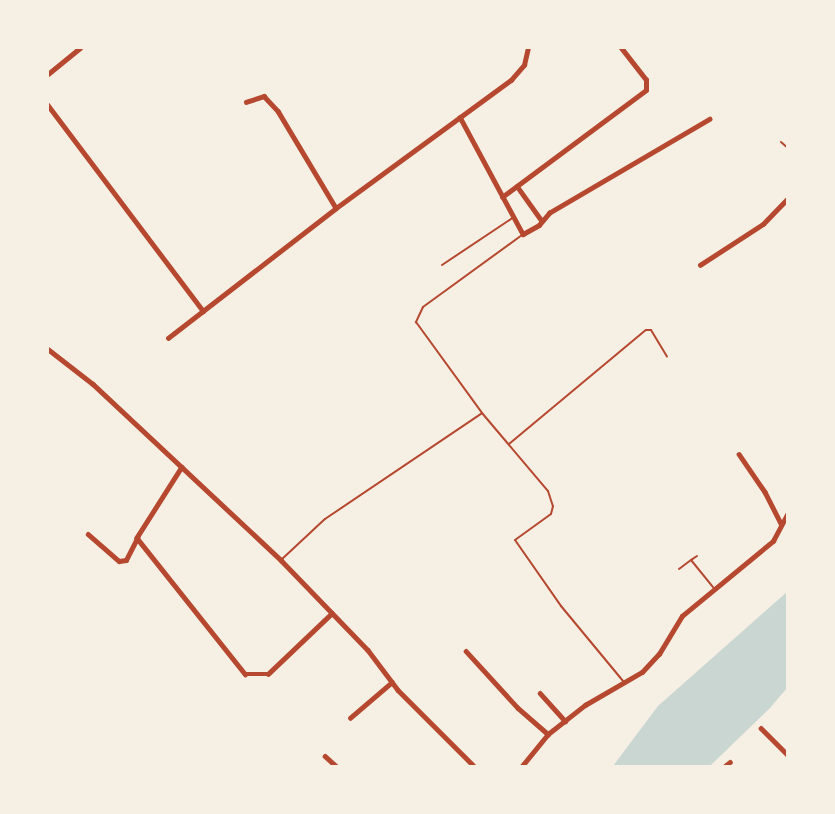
<!DOCTYPE html>
<html>
<head>
<meta charset="utf-8">
<style>
	body { margin:0 }
	#map { position:relative; width:835px; height:814px; overflow:hidden; background:#f6efe4; font-family:"DejaVu Sans",sans-serif }
	div>[style] { position:absolute }
	.water>* { inset:0; background:#c9d6d2 }
	.service>* { height:2px; margin:-1px; padding:0 1px; transform-origin:1px; border-radius:1px; background:#b5482f }
	.minor>* { height:4.5px; margin:-2.25px; padding:0 2.25px; transform-origin:2.25px; border-radius:2.25px; background:#b5482f }
	span { translate:-50% -50%; white-space:nowrap; text-align:center; line-height:1.15; -webkit-text-stroke:5px #f6efe4; paint-order:stroke }
	.frame { position:absolute; inset:0; border:49px solid #f6efe4; pointer-events:none }
</style>
</head>
<body>
<div id="map">
	<div class="water">
		<div style="clip-path:polygon(787px 592px,787px 688px,770px 708px,710px 766px,613px 766px,658px 706px)"></div>
	</div>
	<div class="service">
		<div style="left:781px;top:142px;width:9px;rotate:41deg"></div>
		<div style="left:522px;top:235px;width:122px;rotate:144deg"></div>
		<div style="left:423px;top:307px;width:17px;rotate:115deg"></div>
		<div style="left:416px;top:322px;width:112px;rotate:54deg"></div>
		<div style="left:482px;top:413px;width:102px;rotate:49.8deg"></div>
		<div style="left:548px;top:491px;width:16px;rotate:72deg"></div>
		<div style="left:553px;top:506px;width:8px;rotate:104deg"></div>
		<div style="left:551px;top:514px;width:44px;rotate:144.2deg"></div>
		<div style="left:515px;top:540px;width:80px;rotate:55.1deg"></div>
		<div style="left:561px;top:606px;width:97px;rotate:50.4deg"></div>
		<div style="left:442px;top:265px;width:87px;rotate:-33.7deg"></div>
		<div style="left:509px;top:444px;width:178px;rotate:-39.8deg"></div>
		<div style="left:646px;top:330px;width:5px"></div>
		<div style="left:651px;top:330px;width:31px;rotate:59deg"></div>
		<div style="left:697px;top:556px;width:7px;rotate:146deg"></div>
		<div style="left:691px;top:560px;width:35px;rotate:51deg"></div>
		<div style="left:281px;top:560px;width:60px;rotate:-43deg"></div>
		<div style="left:325px;top:519px;width:189px;rotate:-34deg"></div>
		<div style="left:679px;top:569px;width:15px;rotate:-37deg"></div>
	</div>
	<div class="minor">
		<div style="left:48px;top:74px;width:41px;rotate:-39.1deg"></div>
		<div style="left:246px;top:102px;width:19px;rotate:-18deg"></div>
		<div style="left:264px;top:96px;width:21px;rotate:47deg"></div>
		<div style="left:278px;top:111px;width:113px;rotate:59.1deg"></div>
		<div style="left:48px;top:105px;width:258px;rotate:53deg"></div>
		<div style="left:460px;top:117px;width:133px;rotate:61.7deg"></div>
		<div style="left:523px;top:234px;width:18px;rotate:-29deg"></div>
		<div style="left:539px;top:225px;width:16px;rotate:-50deg"></div>
		<div style="left:549px;top:213px;width:186px;rotate:-30.4deg"></div>
		<div style="left:517px;top:186px;width:43px;rotate:54.5deg"></div>
		<div style="left:502px;top:197px;width:179px;rotate:-36.6deg"></div>
		<div style="left:646px;top:90px;width:10px;rotate:-90deg"></div>
		<div style="left:646px;top:80px;width:41px;rotate:-128deg"></div>
		<div style="left:700px;top:265px;width:75px;rotate:-33.1deg"></div>
		<div style="left:763px;top:224px;width:36px;rotate:-46deg"></div>
		<div style="left:168px;top:338px;width:212px;rotate:-37.7deg"></div>
		<div style="left:336px;top:208px;width:217px;rotate:-36.2deg"></div>
		<div style="left:511px;top:80px;width:20px;rotate:-49deg"></div>
		<div style="left:524px;top:65px;width:17px;rotate:-77deg"></div>
		<div style="left:48px;top:349px;width:57px;rotate:37.9deg"></div>
		<div style="left:93px;top:384px;width:258px;rotate:43.1deg"></div>
		<div style="left:281px;top:560px;width:125px;rotate:46deg"></div>
		<div style="left:368px;top:650px;width:50px;rotate:53.1deg"></div>
		<div style="left:398px;top:690px;width:107px;rotate:45deg"></div>
		<div style="left:739px;top:454px;width:46px;rotate:55.6deg"></div>
		<div style="left:765px;top:492px;width:36px;rotate:63deg"></div>
		<div style="left:182px;top:467px;width:84px;rotate:122.4deg"></div>
		<div style="left:137px;top:538px;width:174px;rotate:51.5deg"></div>
		<div style="left:245px;top:674px;width:23px"></div>
		<div style="left:268px;top:674px;width:88px;rotate:-43.6deg"></div>
		<div style="left:88px;top:534px;width:41px;rotate:41.1deg"></div>
		<div style="left:119px;top:561px;width:7px;rotate:-8deg"></div>
		<div style="left:126px;top:560px;width:25px;rotate:-63deg"></div>
		<div style="left:466px;top:651px;width:77px;rotate:47.6deg"></div>
		<div style="left:518px;top:708px;width:40px;rotate:41deg"></div>
		<div style="left:540px;top:693px;width:38px;rotate:48deg"></div>
		<div style="left:350px;top:718px;width:55px;rotate:-40.6deg"></div>
		<div style="left:761px;top:728px;width:38px;rotate:45deg"></div>
		<div style="left:325px;top:756px;width:15px;rotate:42deg"></div>
		<div style="left:522px;top:766px;width:41px;rotate:-50.9deg"></div>
		<div style="left:548px;top:734px;width:47px;rotate:-38.1deg"></div>
		<div style="left:585px;top:705px;width:66px;rotate:-30.1deg"></div>
		<div style="left:642px;top:672px;width:25px;rotate:-47deg"></div>
		<div style="left:659px;top:654px;width:44px;rotate:-58.8deg"></div>
		<div style="left:682px;top:616px;width:118px;rotate:-39.5deg"></div>
		<div style="left:773px;top:541px;width:32px;rotate:-62deg"></div>
		<div style="left:725px;top:766px;width:6px;rotate:-39deg"></div>
	</div>
	<div class="frame"></div>
</div>
</body>
</html>
